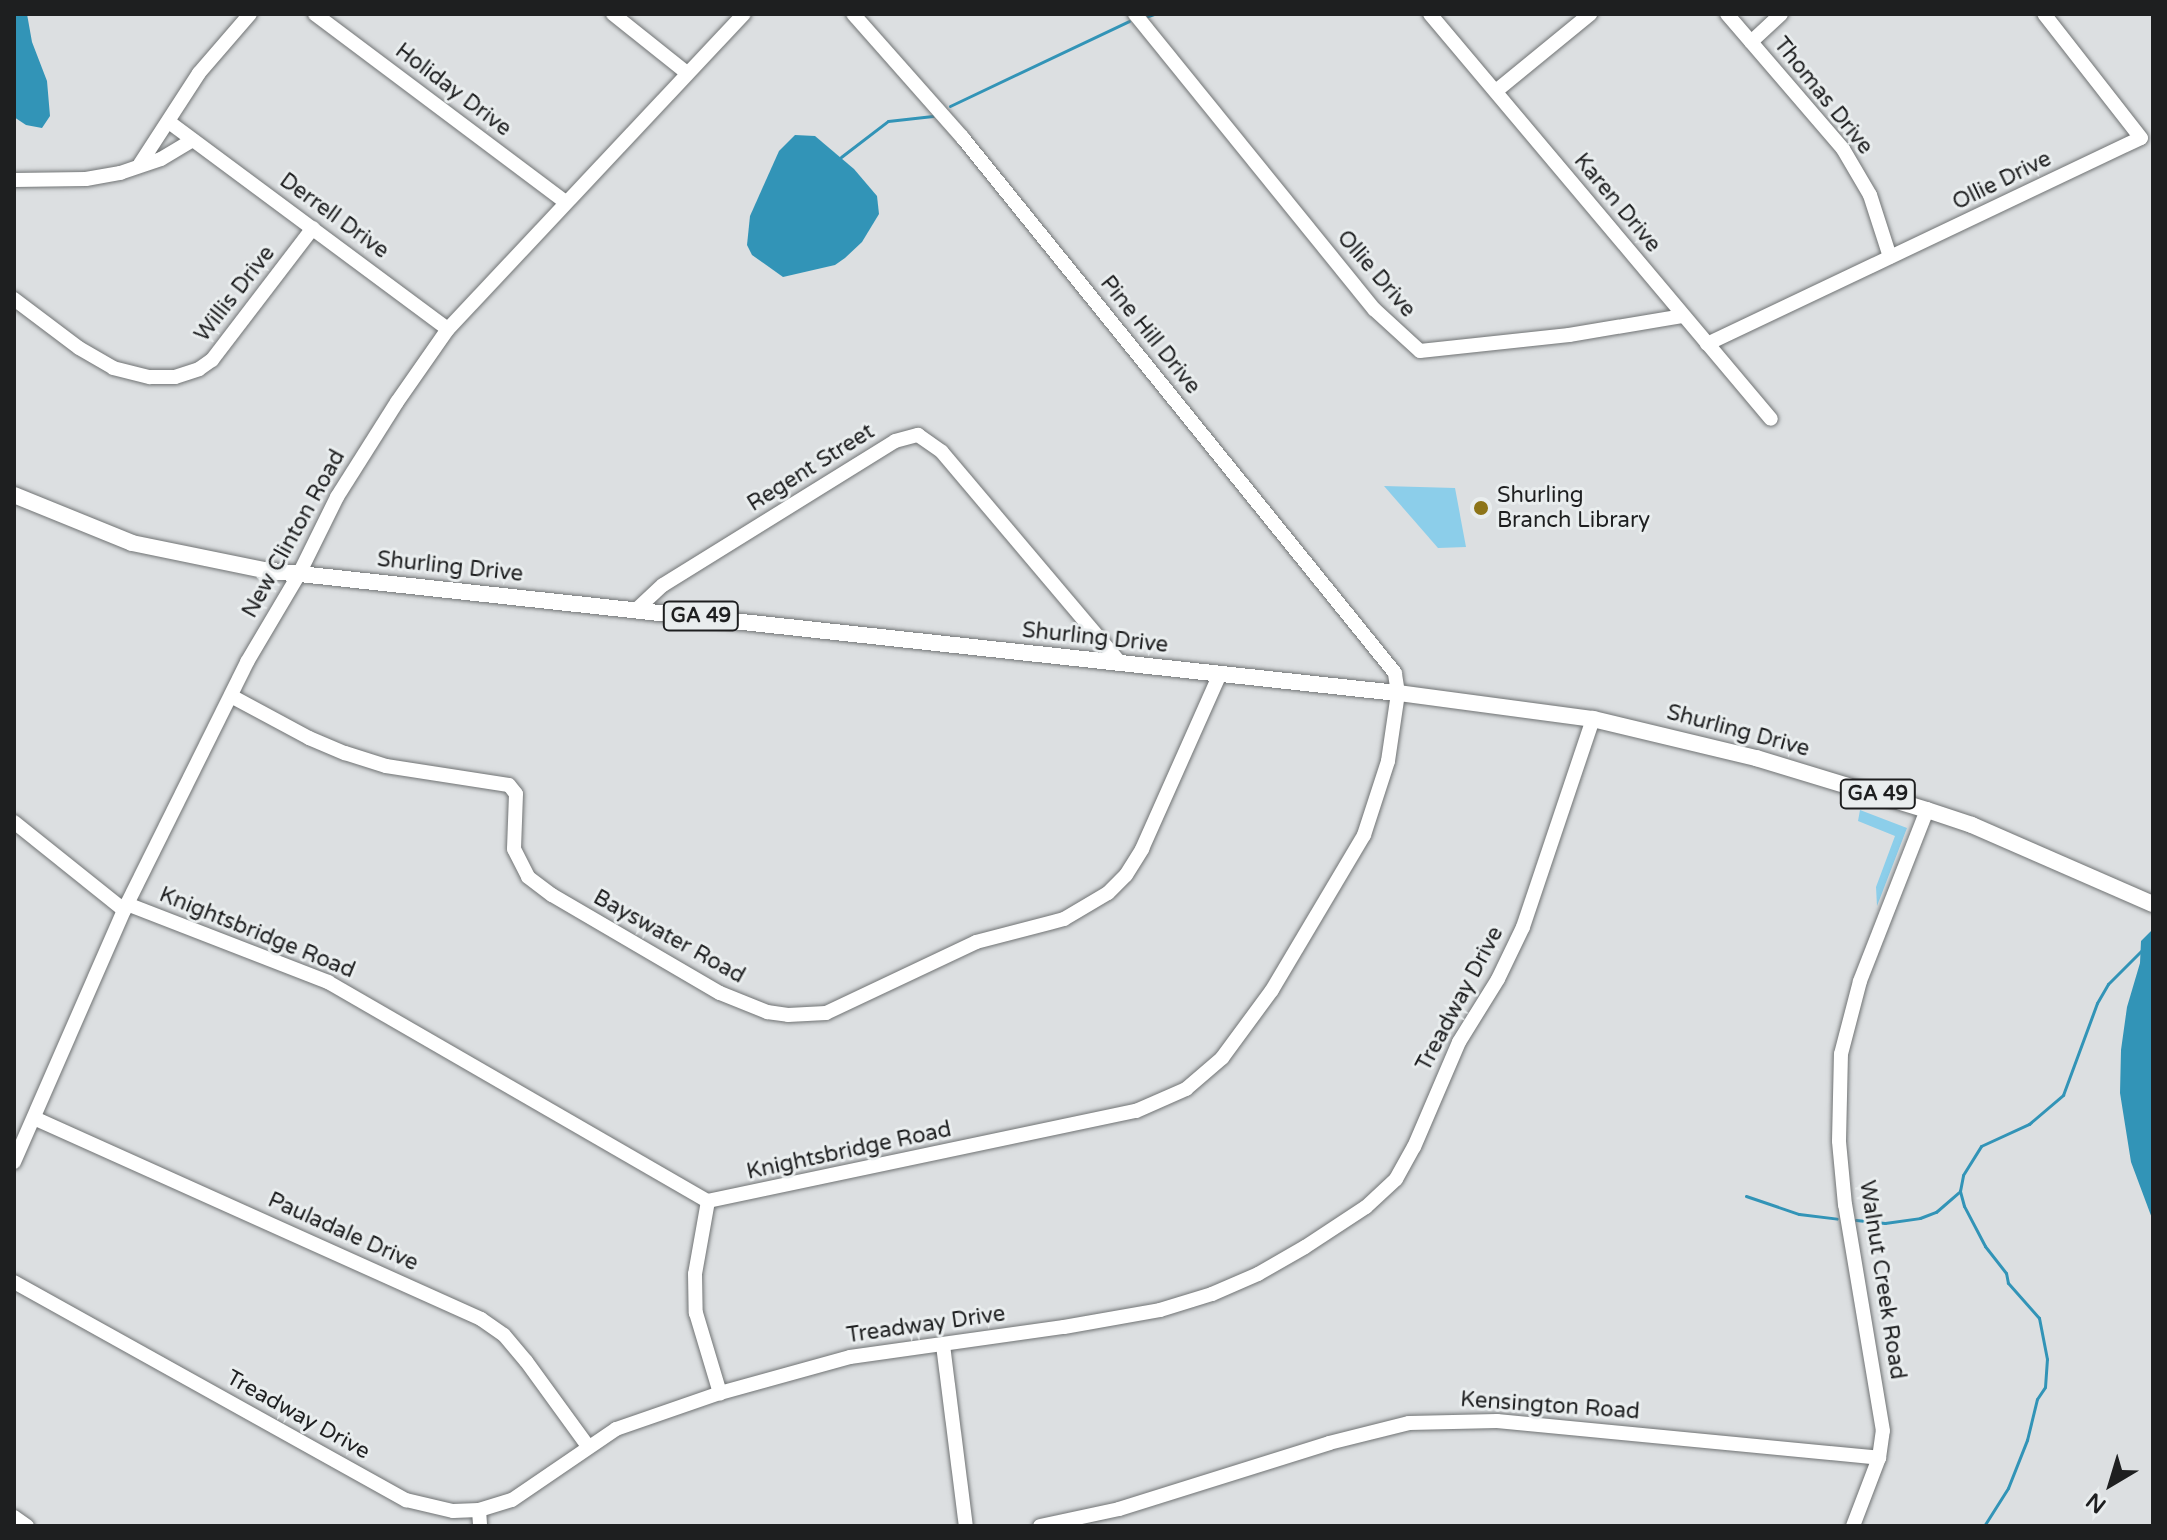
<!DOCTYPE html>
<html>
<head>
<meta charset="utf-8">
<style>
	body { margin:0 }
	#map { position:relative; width:2167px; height:1540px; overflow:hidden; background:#dcdfe1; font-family:"Varela Round",sans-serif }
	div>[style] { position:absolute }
	.green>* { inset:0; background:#8cceea }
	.water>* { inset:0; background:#3294b7 }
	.stream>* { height:3px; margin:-1.5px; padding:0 1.5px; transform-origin:1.5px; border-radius:1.5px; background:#3294b7 }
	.roads { filter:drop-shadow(0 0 2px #707374) drop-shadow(0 0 2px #707374) }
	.minor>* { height:14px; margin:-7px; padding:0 7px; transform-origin:7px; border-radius:7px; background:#fff }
	.major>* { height:16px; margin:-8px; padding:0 8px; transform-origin:8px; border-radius:8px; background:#fff }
	.dots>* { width:22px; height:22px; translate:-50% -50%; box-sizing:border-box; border:4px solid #e9edee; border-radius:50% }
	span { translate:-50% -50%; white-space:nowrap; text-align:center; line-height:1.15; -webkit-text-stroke:6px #e9edee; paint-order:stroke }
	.shield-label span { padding:2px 6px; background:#e9edee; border:2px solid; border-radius:6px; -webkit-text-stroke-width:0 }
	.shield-label { font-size:20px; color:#1e1f20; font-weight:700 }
	.street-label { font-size:22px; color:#1e1f20 }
	.poi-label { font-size:22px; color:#1e1f20 }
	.left { translate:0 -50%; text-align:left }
	.frame { position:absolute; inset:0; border:16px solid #1e1f20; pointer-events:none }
	.north { position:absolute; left:2071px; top:1444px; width:80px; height:80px; -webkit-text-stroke:6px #e9edee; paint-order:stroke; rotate:218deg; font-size:22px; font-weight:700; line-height:32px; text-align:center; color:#1e1f20 }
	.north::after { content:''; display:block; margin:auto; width:28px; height:36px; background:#1e1f20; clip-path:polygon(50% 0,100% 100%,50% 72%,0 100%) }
</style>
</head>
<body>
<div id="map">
	<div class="green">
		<div style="clip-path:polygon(1384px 486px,1455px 488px,1466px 547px,1438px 548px)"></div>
		<div style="clip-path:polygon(1860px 810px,1907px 828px,1877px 906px,1876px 887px,1895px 836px,1858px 821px)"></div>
	</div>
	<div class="water">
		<div style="clip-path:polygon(14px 14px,27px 14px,32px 42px,47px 81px,50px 116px,42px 128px,26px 125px,14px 117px)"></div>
		<div style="clip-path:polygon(795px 135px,815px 136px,854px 169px,877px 196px,879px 214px,862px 242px,845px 258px,835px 265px,783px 277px,752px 255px,747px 245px,750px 216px,779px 151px)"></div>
		<div style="clip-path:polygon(2153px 929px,2153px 1221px,2131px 1162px,2120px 1093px,2121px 1050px,2127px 1007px,2140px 963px,2141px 941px)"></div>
	</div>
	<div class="stream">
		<div style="left:1148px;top:16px;width:6px;rotate:-18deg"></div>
		<div style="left:950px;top:106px;width:198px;rotate:-25.4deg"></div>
		<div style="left:841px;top:157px;width:59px;rotate:-37.5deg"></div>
		<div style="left:888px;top:121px;width:45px;rotate:-6.3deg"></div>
		<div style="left:1746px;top:1196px;width:56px;rotate:18.8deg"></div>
		<div style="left:1799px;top:1214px;width:38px;rotate:7deg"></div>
		<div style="left:1856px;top:1220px;width:29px;rotate:6deg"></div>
		<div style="left:1885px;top:1223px;width:35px;rotate:-8deg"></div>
		<div style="left:1920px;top:1218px;width:17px;rotate:-21deg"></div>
		<div style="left:1936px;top:1212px;width:30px;rotate:-41deg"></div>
		<div style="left:1984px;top:1526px;width:45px;rotate:-57.7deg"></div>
		<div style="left:2008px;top:1488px;width:52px;rotate:-68.4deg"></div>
		<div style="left:2027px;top:1440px;width:42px;rotate:-76.3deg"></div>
		<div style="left:2037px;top:1399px;width:14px;rotate:-56deg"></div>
		<div style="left:2045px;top:1387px;width:28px;rotate:-86deg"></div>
		<div style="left:2047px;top:1359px;width:42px;rotate:-101deg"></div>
		<div style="left:2039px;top:1318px;width:47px;rotate:-131.5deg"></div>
		<div style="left:2008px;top:1283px;width:10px;rotate:-101deg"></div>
		<div style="left:2006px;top:1273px;width:34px;rotate:-128deg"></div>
		<div style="left:1985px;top:1246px;width:45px;rotate:-117.7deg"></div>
		<div style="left:1964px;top:1206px;width:16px;rotate:-105deg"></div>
		<div style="left:1960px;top:1191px;width:16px;rotate:-79deg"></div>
		<div style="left:1963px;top:1175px;width:34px;rotate:-58deg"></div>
		<div style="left:1981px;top:1146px;width:53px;rotate:-24.6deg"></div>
		<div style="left:2029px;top:1124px;width:45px;rotate:-40.5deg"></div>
		<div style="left:2063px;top:1095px;width:98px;rotate:-69.7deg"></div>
		<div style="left:2097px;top:1003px;width:22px;rotate:-60deg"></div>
		<div style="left:2108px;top:984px;width:47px;rotate:-45deg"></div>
	</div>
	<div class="roads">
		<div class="minor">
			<div style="left:315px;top:14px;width:313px;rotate:36.9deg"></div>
			<div style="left:613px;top:14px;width:95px;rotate:38.6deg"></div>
			<div style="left:1135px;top:14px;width:380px;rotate:51deg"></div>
			<div style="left:1374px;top:309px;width:62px;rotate:42.4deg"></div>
			<div style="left:1420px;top:351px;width:150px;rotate:-6.1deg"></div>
			<div style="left:1569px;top:335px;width:116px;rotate:-9.5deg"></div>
			<div style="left:1430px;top:14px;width:529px;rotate:49.9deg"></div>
			<div style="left:1727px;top:14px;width:178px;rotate:49.3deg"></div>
			<div style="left:1843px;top:149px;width:53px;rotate:59.6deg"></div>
			<div style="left:1870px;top:195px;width:65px;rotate:72.1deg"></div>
			<div style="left:1751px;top:42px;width:41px;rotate:-43deg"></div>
			<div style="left:1496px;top:91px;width:122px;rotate:-39.3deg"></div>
			<div style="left:169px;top:122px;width:347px;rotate:36.6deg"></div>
			<div style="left:140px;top:164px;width:108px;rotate:-57deg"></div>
			<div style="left:199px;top:73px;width:78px;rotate:-49.2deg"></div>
			<div style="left:14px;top:180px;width:72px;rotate:-0.8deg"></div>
			<div style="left:86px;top:179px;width:35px;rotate:-10deg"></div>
			<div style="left:120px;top:173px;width:43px;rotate:-18.9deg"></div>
			<div style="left:161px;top:159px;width:37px;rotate:-31deg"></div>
			<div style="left:14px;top:299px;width:81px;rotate:37deg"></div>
			<div style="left:79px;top:348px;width:39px;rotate:30deg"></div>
			<div style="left:113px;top:368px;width:38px;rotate:14deg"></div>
			<div style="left:150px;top:377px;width:25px"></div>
			<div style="left:175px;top:377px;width:25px;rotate:-18deg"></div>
			<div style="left:199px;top:369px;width:16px;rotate:-35deg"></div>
			<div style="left:212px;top:360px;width:166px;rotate:-52.6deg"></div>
			<div style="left:1707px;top:344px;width:480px;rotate:-25.4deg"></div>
			<div style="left:2141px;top:138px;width:157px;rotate:-128deg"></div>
			<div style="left:637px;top:609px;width:35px;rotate:-43deg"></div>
			<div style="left:663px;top:585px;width:273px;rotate:-31.8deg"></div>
			<div style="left:895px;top:441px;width:24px;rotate:-15deg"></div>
			<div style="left:918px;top:435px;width:29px;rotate:35deg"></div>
			<div style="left:942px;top:452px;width:276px;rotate:49.8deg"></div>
			<div style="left:231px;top:696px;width:89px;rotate:28.3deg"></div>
			<div style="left:309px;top:738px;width:39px;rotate:23deg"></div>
			<div style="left:345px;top:753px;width:43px;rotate:17.6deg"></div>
			<div style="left:386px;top:766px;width:124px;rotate:8.8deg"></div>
			<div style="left:509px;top:785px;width:11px;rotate:52deg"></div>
			<div style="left:516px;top:794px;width:55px;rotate:92.1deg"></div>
			<div style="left:514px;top:849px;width:31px;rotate:63deg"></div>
			<div style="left:528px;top:877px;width:30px;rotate:37deg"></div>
			<div style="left:552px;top:895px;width:194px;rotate:30.3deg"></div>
			<div style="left:720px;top:993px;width:51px;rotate:22deg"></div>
			<div style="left:767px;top:1012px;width:21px;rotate:8deg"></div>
			<div style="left:788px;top:1015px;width:38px;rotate:-3deg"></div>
			<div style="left:826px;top:1013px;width:166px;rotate:-25.3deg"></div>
			<div style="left:976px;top:942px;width:91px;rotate:-14.6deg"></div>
			<div style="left:1064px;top:919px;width:51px;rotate:-30.6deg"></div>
			<div style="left:1108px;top:893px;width:25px;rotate:-45deg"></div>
			<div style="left:1126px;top:875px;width:31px;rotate:-58deg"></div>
			<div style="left:1142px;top:849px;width:192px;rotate:-66deg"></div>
			<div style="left:14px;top:822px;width:141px;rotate:38.7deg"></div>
			<div style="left:127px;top:904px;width:216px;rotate:21.2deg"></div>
			<div style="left:328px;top:982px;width:439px;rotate:30deg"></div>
			<div style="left:708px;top:1201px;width:437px;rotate:-11.9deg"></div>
			<div style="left:1136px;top:1111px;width:55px;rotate:-23.7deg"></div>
			<div style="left:1186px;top:1089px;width:48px;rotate:-40.7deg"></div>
			<div style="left:1222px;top:1058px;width:84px;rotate:-53.7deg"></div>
			<div style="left:1272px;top:990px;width:180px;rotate:-59.3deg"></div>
			<div style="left:1364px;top:835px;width:78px;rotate:-72deg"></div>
			<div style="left:1388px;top:761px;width:69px;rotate:-81.6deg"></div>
			<div style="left:1398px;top:693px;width:20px;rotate:-99deg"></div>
			<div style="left:1395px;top:673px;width:689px;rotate:-128.93deg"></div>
			<div style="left:962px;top:137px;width:164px;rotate:-131.5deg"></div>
			<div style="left:34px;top:1118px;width:490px;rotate:24.2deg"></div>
			<div style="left:481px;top:1319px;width:28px;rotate:35deg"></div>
			<div style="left:504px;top:1335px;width:34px;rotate:50deg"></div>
			<div style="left:526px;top:1361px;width:104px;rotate:54deg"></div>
			<div style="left:14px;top:1162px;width:275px;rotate:-66.4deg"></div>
			<div style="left:124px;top:910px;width:277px;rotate:-63.6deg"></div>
			<div style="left:247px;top:662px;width:102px;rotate:-59.4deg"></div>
			<div style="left:299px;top:574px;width:86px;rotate:-63.7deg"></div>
			<div style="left:337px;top:497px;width:112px;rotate:-57.7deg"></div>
			<div style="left:397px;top:402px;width:89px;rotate:-55.1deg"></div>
			<div style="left:448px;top:329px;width:432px;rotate:-46.8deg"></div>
			<div style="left:708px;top:1201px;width:74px;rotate:100.1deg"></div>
			<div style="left:695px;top:1274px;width:39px;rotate:89deg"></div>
			<div style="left:696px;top:1313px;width:84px;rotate:73.3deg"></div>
			<div style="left:14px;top:1282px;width:449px;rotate:29.1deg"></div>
			<div style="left:406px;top:1500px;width:48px;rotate:13.2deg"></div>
			<div style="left:453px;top:1511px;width:26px;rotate:-2deg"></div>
			<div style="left:479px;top:1510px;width:34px;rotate:-17deg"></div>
			<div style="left:512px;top:1500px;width:126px;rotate:-34.3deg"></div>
			<div style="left:616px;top:1429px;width:110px;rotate:-19.1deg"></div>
			<div style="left:720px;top:1393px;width:135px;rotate:-15.5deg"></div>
			<div style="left:850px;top:1357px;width:216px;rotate:-8deg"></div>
			<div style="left:1064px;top:1327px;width:97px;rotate:-10deg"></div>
			<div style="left:1160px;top:1310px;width:54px;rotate:-17.1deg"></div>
			<div style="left:1212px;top:1294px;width:50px;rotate:-23.5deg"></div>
			<div style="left:1258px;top:1274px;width:54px;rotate:-29.9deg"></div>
			<div style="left:1305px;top:1247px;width:73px;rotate:-33.3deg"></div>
			<div style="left:1366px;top:1207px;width:41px;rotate:-43deg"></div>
			<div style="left:1396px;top:1179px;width:37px;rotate:-61deg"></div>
			<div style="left:1414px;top:1147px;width:114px;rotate:-66.8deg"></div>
			<div style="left:1459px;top:1042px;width:74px;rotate:-58.2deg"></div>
			<div style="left:1498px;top:979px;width:58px;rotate:-64.3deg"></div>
			<div style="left:1523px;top:927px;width:219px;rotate:-71.4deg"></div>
			<div style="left:943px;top:1345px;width:182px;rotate:82.8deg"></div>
			<div style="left:479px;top:1510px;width:16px;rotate:86deg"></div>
			<div style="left:14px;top:1517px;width:16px;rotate:35deg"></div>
			<div style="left:1040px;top:1526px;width:81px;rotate:-12.1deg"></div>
			<div style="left:1119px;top:1509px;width:220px;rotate:-17.4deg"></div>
			<div style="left:1329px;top:1443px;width:82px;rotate:-14deg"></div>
			<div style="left:1409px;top:1423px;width:88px;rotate:-1.3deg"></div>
			<div style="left:1497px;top:1421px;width:384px;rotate:5.5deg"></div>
			<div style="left:1853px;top:1526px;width:73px;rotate:-69.1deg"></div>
			<div style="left:1879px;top:1458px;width:27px;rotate:-82deg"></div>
			<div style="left:1883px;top:1431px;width:229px;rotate:-99.5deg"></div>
			<div style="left:1845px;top:1205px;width:64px;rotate:-95.4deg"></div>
			<div style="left:1839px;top:1141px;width:87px;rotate:-88.7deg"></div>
			<div style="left:1841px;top:1054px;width:75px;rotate:-75.4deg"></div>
			<div style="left:1860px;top:981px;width:184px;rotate:-68.6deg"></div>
		</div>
		<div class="major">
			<div style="left:14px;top:495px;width:127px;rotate:22.1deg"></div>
			<div style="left:132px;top:543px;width:134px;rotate:11.6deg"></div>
			<div style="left:263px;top:570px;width:1142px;rotate:6.19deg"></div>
			<div style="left:1398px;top:693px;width:197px;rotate:7.6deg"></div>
			<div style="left:1593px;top:719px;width:168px;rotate:13.5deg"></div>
			<div style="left:1756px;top:758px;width:179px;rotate:16.9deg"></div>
			<div style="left:1927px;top:810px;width:47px;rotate:18.4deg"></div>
			<div style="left:1972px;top:825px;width:197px;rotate:23.6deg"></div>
		</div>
	</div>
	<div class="dots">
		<div style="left:1481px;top:508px;background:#8d7418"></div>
	</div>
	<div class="shield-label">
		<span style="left:701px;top:616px">GA 49</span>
		<span style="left:1878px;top:794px">GA 49</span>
	</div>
	<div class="street-label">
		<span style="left:453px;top:90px;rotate:37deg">Holiday Drive</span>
		<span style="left:1823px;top:96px;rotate:51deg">Thomas Drive</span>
		<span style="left:2002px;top:181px;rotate:-26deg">Ollie Drive</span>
		<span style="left:1617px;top:203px;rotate:50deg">Karen Drive</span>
		<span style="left:334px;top:216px;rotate:36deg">Derrell Drive</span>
		<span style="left:1376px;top:274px;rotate:49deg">Ollie Drive</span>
		<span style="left:235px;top:294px;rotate:-52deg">Willis Drive</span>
		<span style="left:1150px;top:335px;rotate:51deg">Pine Hill Drive</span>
		<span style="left:811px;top:468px;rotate:-32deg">Regent Street</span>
		<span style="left:294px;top:534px;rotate:-61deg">New Clinton Road</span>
		<span style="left:450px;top:567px;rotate:6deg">Shurling Drive</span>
		<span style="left:1095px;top:638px;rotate:6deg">Shurling Drive</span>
		<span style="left:1738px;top:731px;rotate:15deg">Shurling Drive</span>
		<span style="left:257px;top:933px;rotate:22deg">Knightsbridge Road</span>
		<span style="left:669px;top:937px;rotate:29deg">Bayswater Road</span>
		<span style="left:1460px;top:999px;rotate:-62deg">Treadway Drive</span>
		<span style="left:849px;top:1151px;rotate:-12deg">Knightsbridge Road</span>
		<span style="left:343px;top:1232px;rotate:24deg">Pauladale Drive</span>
		<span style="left:1882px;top:1280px;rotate:81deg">Walnut Creek Road</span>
		<span style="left:926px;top:1325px;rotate:-8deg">Treadway Drive</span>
		<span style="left:1550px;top:1406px;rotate:4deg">Kensington Road</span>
		<span style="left:298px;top:1415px;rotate:29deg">Treadway Drive</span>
	</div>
	<div class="poi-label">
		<span class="left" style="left:1497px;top:508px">Shurling<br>Branch Library</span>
	</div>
	<div class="frame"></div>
	<div class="north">N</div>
</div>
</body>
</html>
